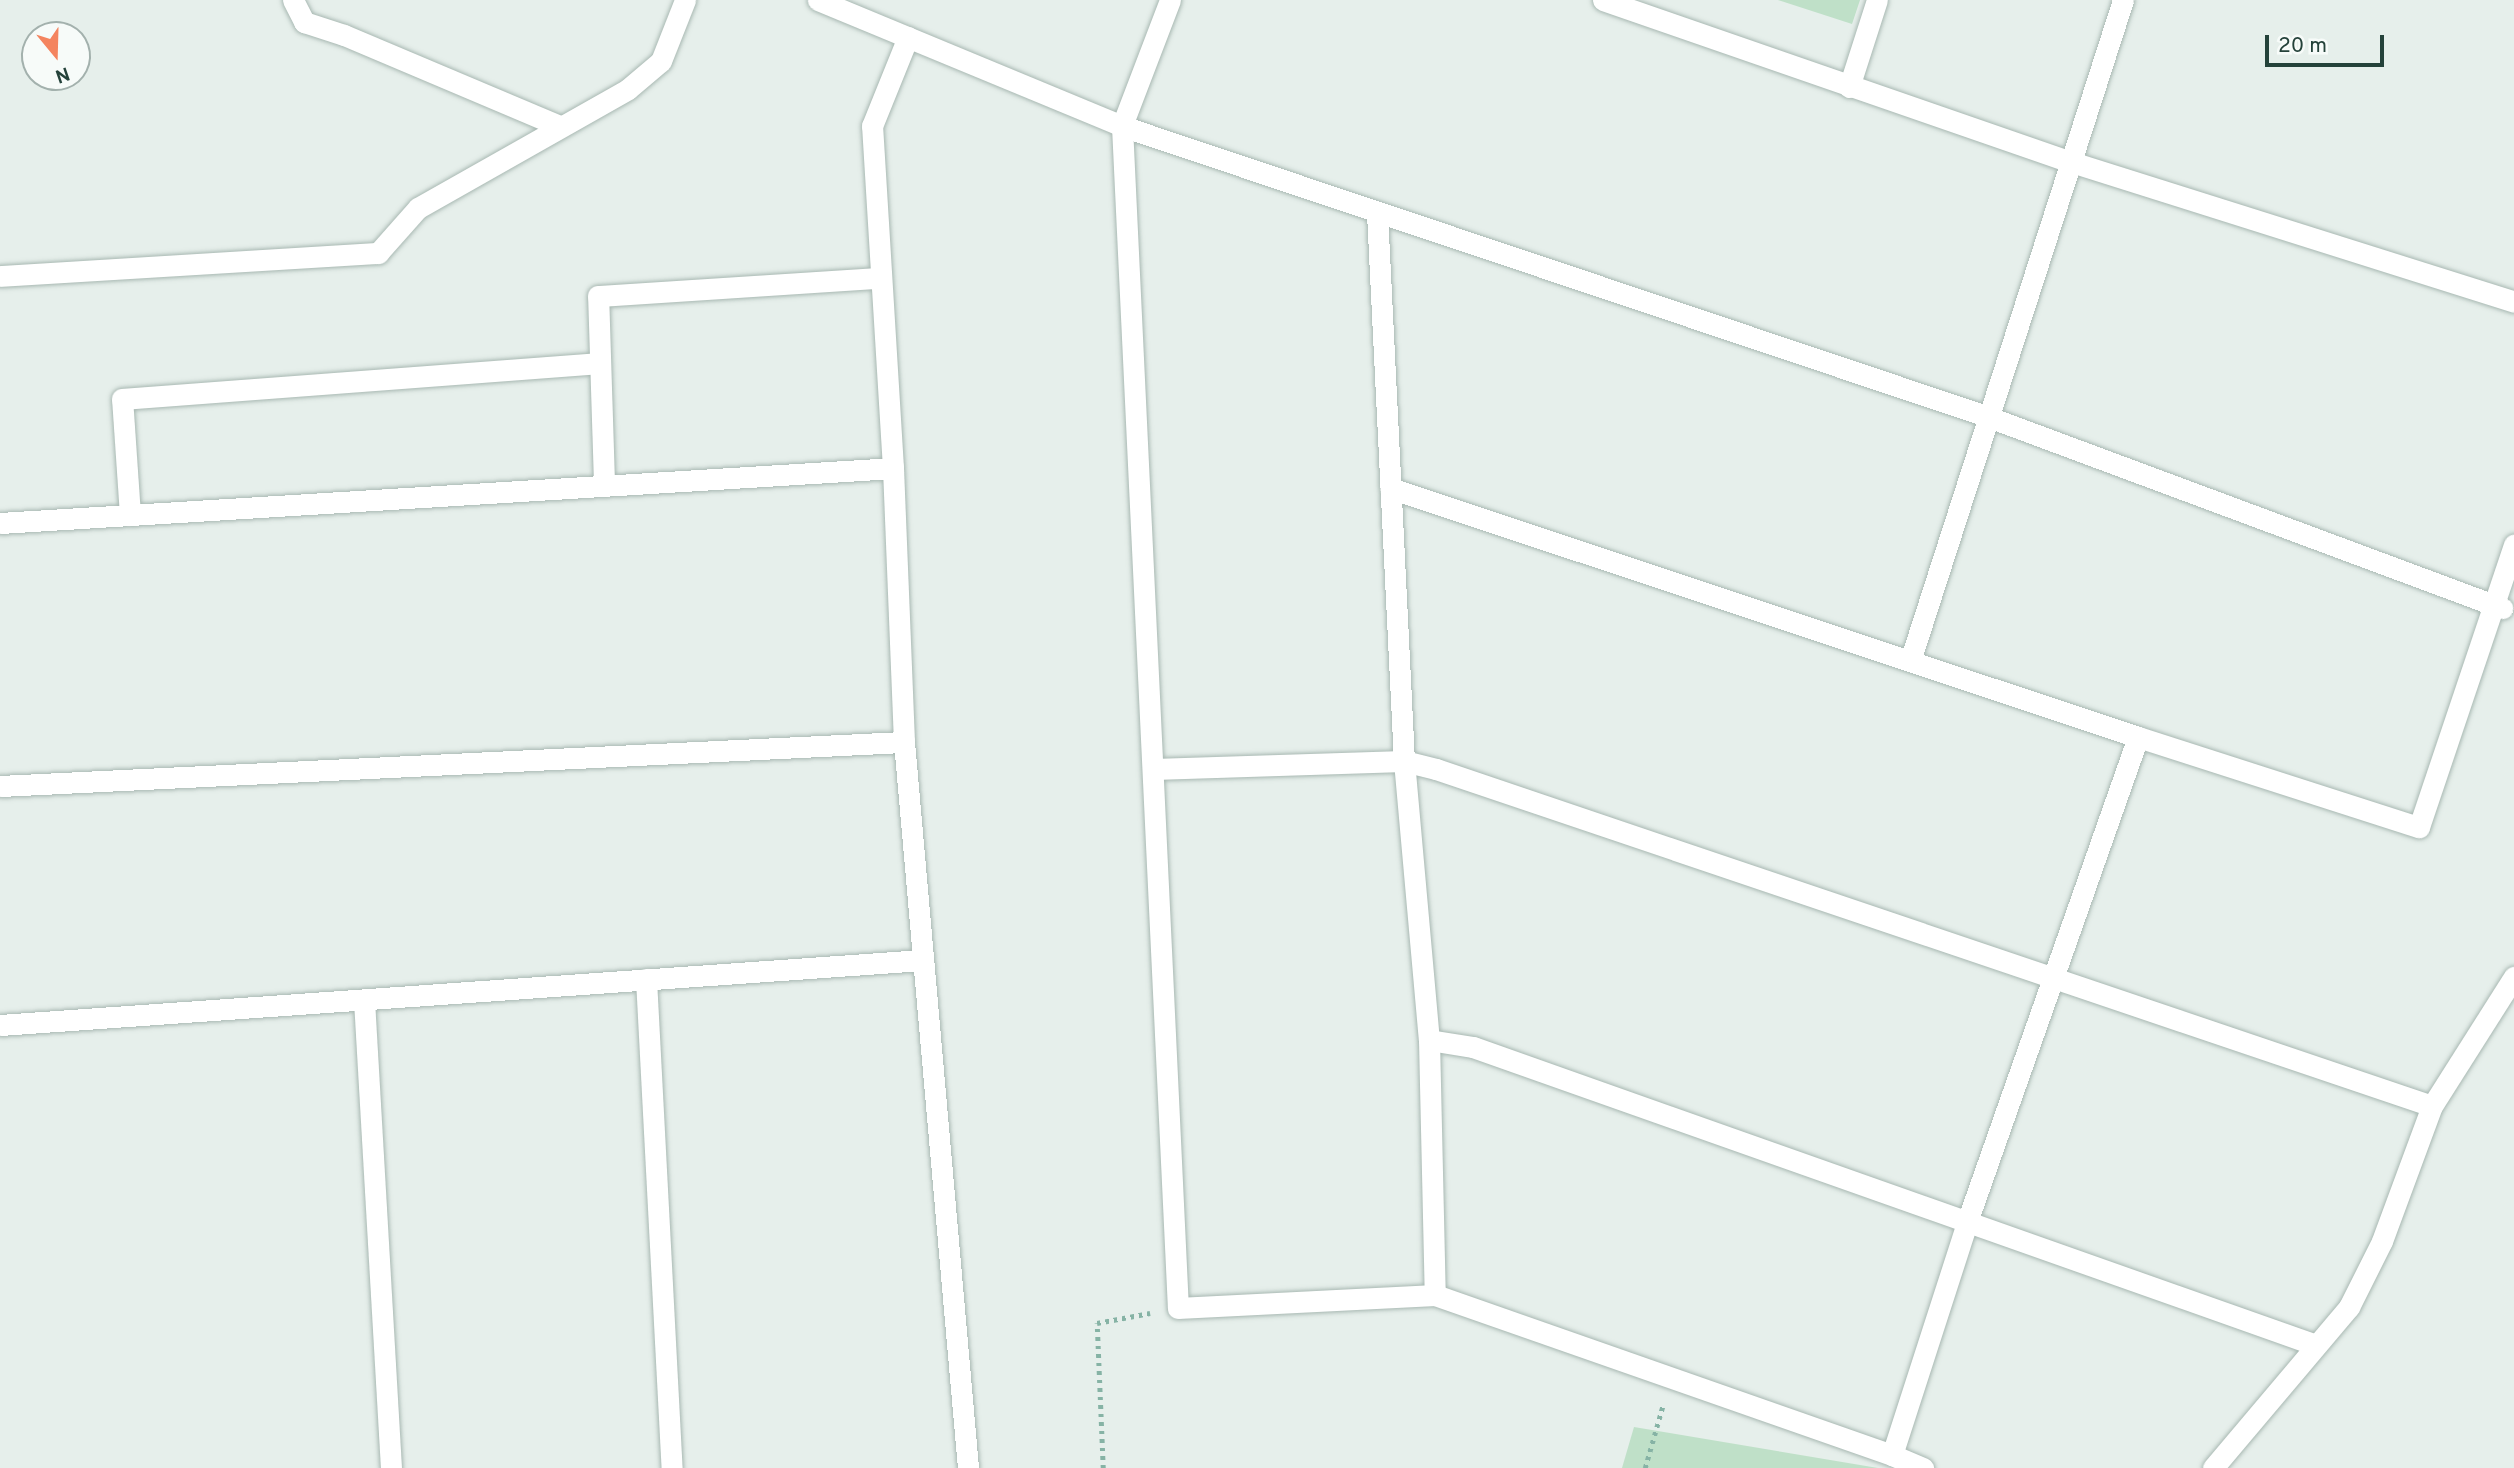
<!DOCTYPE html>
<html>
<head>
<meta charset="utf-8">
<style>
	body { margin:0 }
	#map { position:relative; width:2514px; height:1468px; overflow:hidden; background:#e6efeb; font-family:Overpass,sans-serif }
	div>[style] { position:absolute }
	.green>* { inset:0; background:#bfe0c8 }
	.path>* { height:4.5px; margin-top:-2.25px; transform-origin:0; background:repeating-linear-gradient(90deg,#86b3a5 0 3.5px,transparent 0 8.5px) }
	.roads { filter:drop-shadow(0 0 2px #a8b8b2) drop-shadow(0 0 2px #a8b8b2) }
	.minor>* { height:21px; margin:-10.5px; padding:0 10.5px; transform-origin:10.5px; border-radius:10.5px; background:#fff }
	.tertiary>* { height:21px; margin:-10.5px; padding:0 10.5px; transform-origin:10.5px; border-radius:10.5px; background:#fff }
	span { translate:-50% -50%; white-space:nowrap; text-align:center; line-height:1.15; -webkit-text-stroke:5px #f7fbf9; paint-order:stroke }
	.north { position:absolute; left:21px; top:21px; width:70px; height:70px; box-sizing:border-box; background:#f7fbf9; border:2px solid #a3b1ad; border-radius:50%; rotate:161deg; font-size:19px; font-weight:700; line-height:28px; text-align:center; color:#24423a }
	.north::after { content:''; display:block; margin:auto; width:24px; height:32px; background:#f4845f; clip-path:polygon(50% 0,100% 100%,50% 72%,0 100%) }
	.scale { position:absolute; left:2265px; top:35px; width:119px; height:32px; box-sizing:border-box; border:4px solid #24423a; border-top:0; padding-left:9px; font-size:21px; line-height:24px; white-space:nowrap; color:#24423a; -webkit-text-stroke:5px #f7fbf9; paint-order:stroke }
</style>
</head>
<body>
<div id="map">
	<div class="green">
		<div style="clip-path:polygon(1778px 0,1860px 0,1852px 24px)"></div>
		<div style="clip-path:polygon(1634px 1427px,1878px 1468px,1622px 1468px)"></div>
	</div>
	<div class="path">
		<div style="left:1103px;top:1468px;width:145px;rotate:-92.4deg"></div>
		<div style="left:1097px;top:1323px;width:54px;rotate:-10.7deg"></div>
		<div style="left:1645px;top:1468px;width:66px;rotate:-74.1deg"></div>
	</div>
	<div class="roads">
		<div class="minor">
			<div style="left:293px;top:0;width:25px;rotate:63deg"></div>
			<div style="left:304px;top:22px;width:42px;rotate:18deg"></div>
			<div style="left:344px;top:35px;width:233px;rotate:22.9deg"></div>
			<div style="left:818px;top:0;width:329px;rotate:22.5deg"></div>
			<div style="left:1122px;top:126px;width:911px;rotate:18.55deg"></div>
			<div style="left:1986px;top:416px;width:551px;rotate:20.41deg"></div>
			<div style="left:1170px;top:0;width:135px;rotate:110.9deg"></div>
			<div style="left:1122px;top:126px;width:1183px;rotate:87.29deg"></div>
			<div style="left:1178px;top:1308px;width:257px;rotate:-2.9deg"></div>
			<div style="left:1435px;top:1295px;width:484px;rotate:19.3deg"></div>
			<div style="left:1892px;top:1455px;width:248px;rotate:-72.1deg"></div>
			<div style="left:1968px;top:1219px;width:511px;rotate:-70.57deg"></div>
			<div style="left:2138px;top:737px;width:788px;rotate:-161.59deg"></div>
			<div style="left:1849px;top:87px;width:91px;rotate:-72.2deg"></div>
			<div style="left:1377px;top:213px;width:549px;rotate:87.18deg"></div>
			<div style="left:1404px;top:761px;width:280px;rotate:84.9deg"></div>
			<div style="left:1429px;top:1040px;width:255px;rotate:88.7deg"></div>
			<div style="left:0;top:276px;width:379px;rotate:-3.5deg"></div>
			<div style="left:378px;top:253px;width:60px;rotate:-48.4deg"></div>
			<div style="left:418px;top:208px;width:241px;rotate:-29.5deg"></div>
			<div style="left:628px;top:89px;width:43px;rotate:-40.3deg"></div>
			<div style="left:661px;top:61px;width:66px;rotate:-68.5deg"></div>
			<div style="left:893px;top:468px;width:343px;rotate:-93.5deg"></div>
			<div style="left:872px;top:126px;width:96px;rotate:-68deg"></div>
			<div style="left:604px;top:483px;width:187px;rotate:-91.8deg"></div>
			<div style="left:598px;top:296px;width:282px;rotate:-3.7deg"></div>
			<div style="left:130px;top:515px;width:116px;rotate:-93.9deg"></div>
			<div style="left:122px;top:399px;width:476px;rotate:-4.3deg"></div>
			<div style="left:0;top:523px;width:895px;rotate:-3.52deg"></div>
			<div style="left:893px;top:468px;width:274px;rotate:87.7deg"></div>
			<div style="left:904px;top:742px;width:729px;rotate:84.96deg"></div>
			<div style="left:2138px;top:737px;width:295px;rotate:17.8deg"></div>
			<div style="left:2419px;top:827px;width:298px;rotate:-71.4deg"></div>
			<div style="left:1153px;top:769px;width:251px;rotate:-1.8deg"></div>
			<div style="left:1404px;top:761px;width:33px;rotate:14deg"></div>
			<div style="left:1436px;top:769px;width:1051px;rotate:18.69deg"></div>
			<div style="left:0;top:786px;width:905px;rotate:-2.79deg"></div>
			<div style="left:646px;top:979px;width:490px;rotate:87deg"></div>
			<div style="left:364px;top:1000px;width:469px;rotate:86.7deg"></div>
			<div style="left:0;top:1025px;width:924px;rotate:-4.03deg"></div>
			<div style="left:1429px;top:1040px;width:45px;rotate:9deg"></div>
			<div style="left:1473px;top:1047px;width:894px;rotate:19.47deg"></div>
			<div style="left:1892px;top:1455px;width:34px;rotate:23deg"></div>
			<div style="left:2213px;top:1468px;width:211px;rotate:-49.8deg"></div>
			<div style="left:2349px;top:1307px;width:74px;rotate:-63.4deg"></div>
			<div style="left:2382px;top:1241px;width:144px;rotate:-69.7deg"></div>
			<div style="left:2432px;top:1106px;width:153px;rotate:-57.6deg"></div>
		</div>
		<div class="tertiary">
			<div style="left:1603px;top:0;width:492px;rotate:19.1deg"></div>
			<div style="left:2068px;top:161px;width:468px;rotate:17.5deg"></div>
			<div style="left:1911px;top:658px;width:691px;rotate:-72.14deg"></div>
		</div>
	</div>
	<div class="north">N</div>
	<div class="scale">20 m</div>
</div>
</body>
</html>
